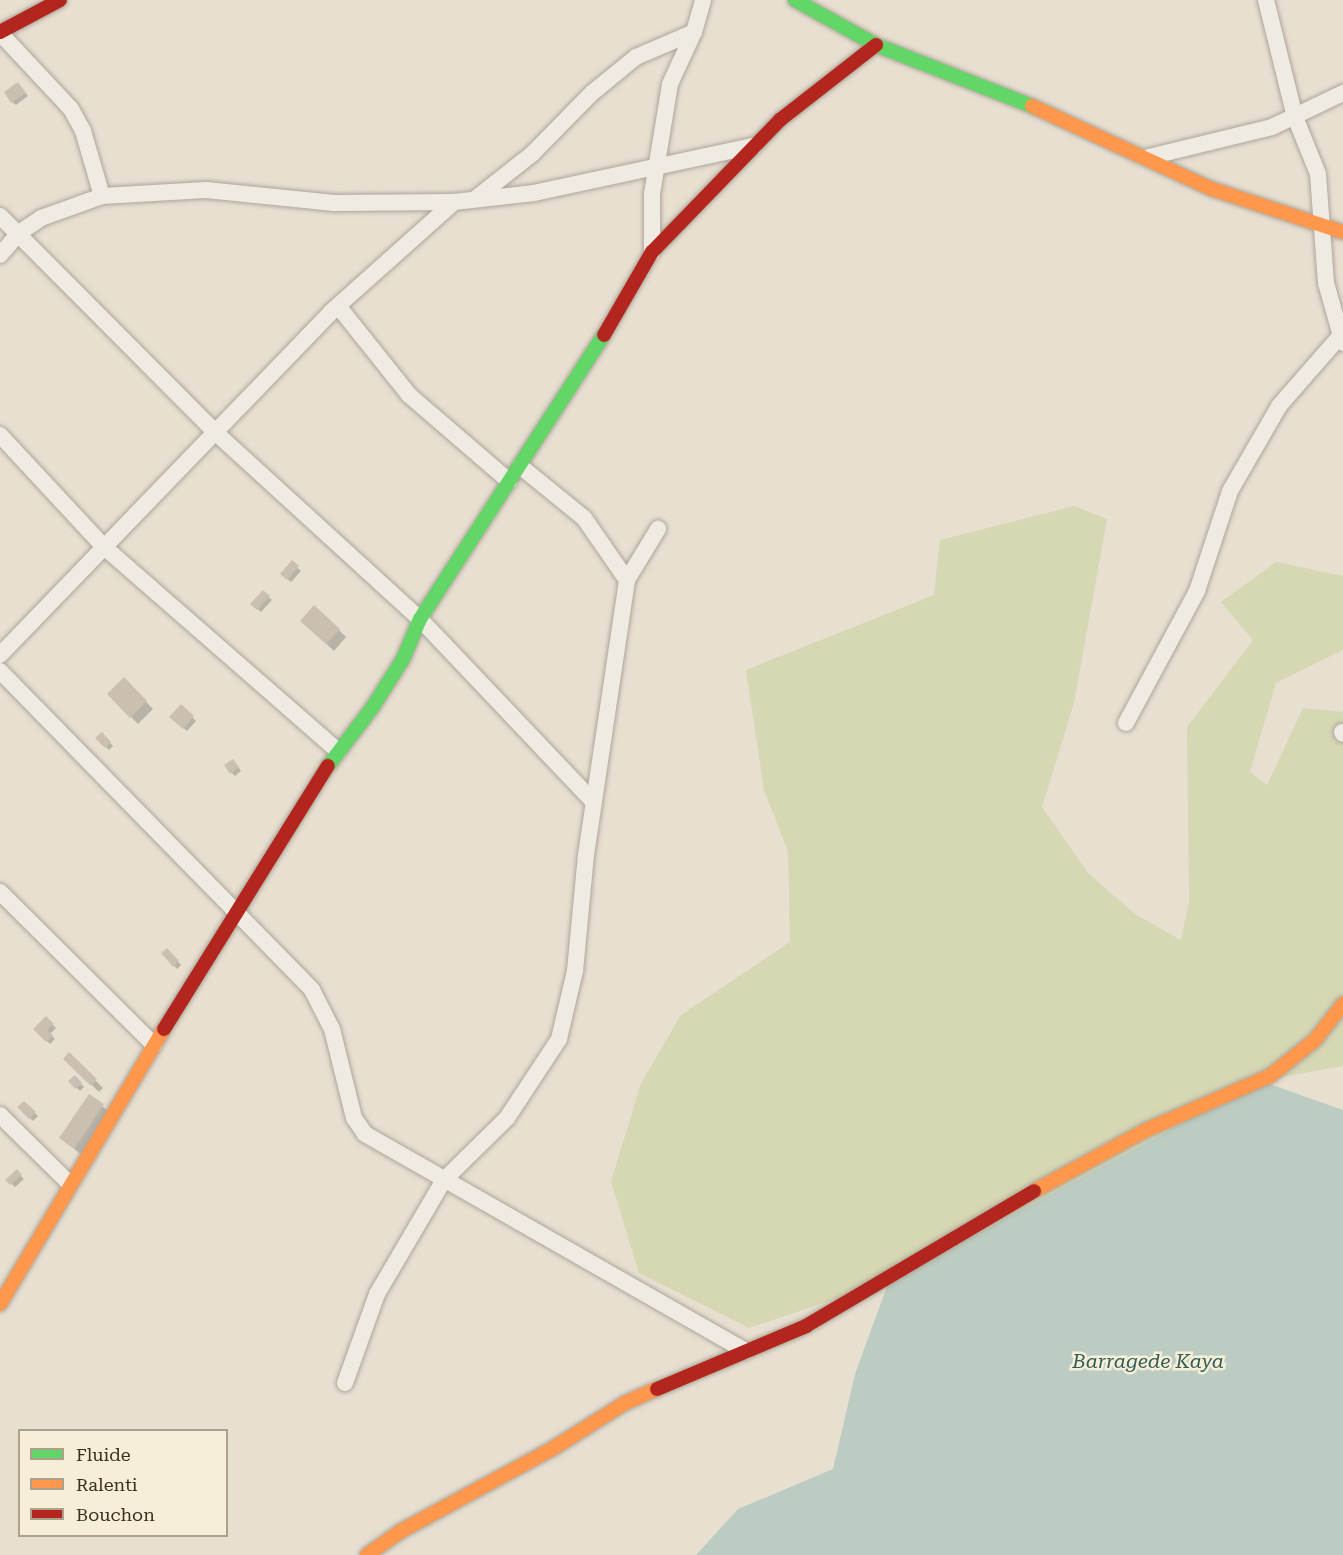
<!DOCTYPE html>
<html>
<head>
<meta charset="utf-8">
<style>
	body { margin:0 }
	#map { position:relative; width:1343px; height:1555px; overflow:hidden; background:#e7e0d1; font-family:"Roboto Serif",serif }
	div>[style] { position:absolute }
	.green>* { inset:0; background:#d6d7b3 }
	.water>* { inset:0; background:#bcccc2 }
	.shadow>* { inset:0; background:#0003 }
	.building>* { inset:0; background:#cbbfb2 }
	.roads { filter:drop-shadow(0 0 2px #ada599) drop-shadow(0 0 2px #ada599) }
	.street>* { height:16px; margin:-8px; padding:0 8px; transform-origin:8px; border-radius:8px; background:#efebe3 }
	.fast>* { height:14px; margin:-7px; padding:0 7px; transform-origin:7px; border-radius:7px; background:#63d668 }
	.slow>* { height:14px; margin:-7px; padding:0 7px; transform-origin:7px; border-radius:7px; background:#ff974d }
	.jam>* { height:14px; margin:-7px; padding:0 7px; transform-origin:7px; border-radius:7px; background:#b3261e }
	span { translate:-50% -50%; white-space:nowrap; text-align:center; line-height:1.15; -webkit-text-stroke:5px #f7eed8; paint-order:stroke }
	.water-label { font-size:20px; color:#2f5d5a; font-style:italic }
	.legend { position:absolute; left:18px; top:1429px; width:210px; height:108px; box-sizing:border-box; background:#f7eed8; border:2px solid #ada18e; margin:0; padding:8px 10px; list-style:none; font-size:18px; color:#3d2e20 }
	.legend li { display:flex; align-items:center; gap:12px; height:30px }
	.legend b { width:30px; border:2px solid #ada18e }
</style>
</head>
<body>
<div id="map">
	<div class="green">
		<div style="clip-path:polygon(1074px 506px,1107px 519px,1074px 703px,1042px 807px,1089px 874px,1135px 914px,1181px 940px,1189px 901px,1187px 727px,1253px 640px,1221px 602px,1276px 562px,1343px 576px,1343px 650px,1276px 683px,1250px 772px,1267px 785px,1303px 708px,1343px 712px,1343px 1066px,1261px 1081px,889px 1281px,749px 1328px,639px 1273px,611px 1182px,641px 1083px,681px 1015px,790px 942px,788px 851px,764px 790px,746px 670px,934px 595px,940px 540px)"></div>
	</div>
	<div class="water">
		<div style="clip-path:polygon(1261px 1081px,1343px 1110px,1343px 1555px,696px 1555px,738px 1509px,833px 1469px,855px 1374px,889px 1281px)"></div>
	</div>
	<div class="shadow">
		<div style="clip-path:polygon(21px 87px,28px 96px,16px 105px,12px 102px)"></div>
		<div style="clip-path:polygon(292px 563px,301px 571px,291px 582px,282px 574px)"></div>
		<div style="clip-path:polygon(263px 592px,272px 600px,261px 612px,252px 604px)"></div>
		<div style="clip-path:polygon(309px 628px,339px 630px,346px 637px,334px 651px)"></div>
		<div style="clip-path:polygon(124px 679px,153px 709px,138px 724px,109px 694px)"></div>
		<div style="clip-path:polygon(181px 706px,196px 721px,187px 731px,171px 717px)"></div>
		<div style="clip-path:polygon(102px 734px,113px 746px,109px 750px,97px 738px)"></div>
		<div style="clip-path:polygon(236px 764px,241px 771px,235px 776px,232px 773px)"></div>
		<div style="clip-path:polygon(167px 950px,181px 965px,177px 969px,163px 953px)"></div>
		<div style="clip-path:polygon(46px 1018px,56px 1028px,50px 1034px,55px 1039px,50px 1044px,35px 1029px)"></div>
		<div style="clip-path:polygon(69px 1054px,103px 1088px,99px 1092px,65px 1059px)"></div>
		<div style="clip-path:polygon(75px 1077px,84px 1087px,80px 1091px,70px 1081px)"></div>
		<div style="clip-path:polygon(89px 1096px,111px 1113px,82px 1155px,60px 1138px)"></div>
		<div style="clip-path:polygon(24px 1103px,38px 1116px,33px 1121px,19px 1107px)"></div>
		<div style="clip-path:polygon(17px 1172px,24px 1179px,15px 1187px,7px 1180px)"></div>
	</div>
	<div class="building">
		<div style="clip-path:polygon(18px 82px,26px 93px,11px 103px,4px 92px)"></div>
		<div style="clip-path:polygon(292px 560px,299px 566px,287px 580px,280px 574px)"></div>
		<div style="clip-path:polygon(263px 590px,270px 596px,257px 610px,250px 604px)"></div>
		<div style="clip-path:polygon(314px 605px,340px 629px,326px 644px,300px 621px)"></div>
		<div style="clip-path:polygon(124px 677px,147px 701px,130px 718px,107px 694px)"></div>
		<div style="clip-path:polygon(181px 704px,194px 716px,183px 729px,169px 717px)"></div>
		<div style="clip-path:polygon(102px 732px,111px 742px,105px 748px,95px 738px)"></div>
		<div style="clip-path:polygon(233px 759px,239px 767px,230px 774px,224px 765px)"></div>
		<div style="clip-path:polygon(167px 948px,179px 961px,173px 967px,161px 953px)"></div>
		<div style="clip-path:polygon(46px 1016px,54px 1024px,47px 1030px,53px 1035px,46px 1042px,33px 1029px)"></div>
		<div style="clip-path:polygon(69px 1052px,97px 1079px,91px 1086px,63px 1059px)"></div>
		<div style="clip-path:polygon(75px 1075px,82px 1083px,75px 1089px,68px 1081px)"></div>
		<div style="clip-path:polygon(89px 1094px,104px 1104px,74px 1149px,59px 1138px)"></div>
		<div style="clip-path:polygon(24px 1101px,36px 1112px,29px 1119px,17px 1107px)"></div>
		<div style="clip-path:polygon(17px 1169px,22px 1175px,10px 1185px,5px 1180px)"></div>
	</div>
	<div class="roads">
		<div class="street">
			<div style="left:1266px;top:0;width:121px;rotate:76.1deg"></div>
			<div style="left:1295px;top:117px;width:61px;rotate:68deg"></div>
			<div style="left:1318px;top:174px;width:109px;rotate:85.8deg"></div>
			<div style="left:1326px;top:283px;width:62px;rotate:74.2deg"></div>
			<div style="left:0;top:33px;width:104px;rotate:46.9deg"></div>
			<div style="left:71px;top:109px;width:25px;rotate:61deg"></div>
			<div style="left:83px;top:131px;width:68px;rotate:73.7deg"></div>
			<div style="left:1149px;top:157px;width:127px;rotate:-13.7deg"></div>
			<div style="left:1272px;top:127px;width:79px;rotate:-25.6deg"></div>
			<div style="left:475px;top:199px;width:73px;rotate:-38.3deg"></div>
			<div style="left:532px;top:154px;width:86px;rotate:-45.5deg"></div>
			<div style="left:592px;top:93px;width:57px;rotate:-39.3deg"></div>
			<div style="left:636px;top:57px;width:63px;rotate:-23.3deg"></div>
			<div style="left:0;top:216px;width:305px;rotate:45.1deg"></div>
			<div style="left:215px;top:432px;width:277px;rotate:42.4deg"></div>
			<div style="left:420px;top:619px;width:251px;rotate:46.5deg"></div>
			<div style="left:652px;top:252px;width:58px;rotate:-90deg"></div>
			<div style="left:652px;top:194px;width:111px;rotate:-80.7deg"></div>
			<div style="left:670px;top:84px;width:57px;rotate:-65.2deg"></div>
			<div style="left:694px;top:32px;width:33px;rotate:-74deg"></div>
			<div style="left:0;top:255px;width:29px;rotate:-49deg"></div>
			<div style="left:19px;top:233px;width:27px;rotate:-34deg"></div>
			<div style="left:41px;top:218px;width:65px;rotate:-19.8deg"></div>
			<div style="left:102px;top:196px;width:104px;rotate:-3.3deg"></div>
			<div style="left:206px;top:190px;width:129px;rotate:5.8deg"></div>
			<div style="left:334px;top:203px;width:120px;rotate:-0.5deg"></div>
			<div style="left:454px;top:202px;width:81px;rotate:-6.4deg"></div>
			<div style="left:534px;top:193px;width:225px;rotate:-12.1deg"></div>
			<div style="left:338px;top:306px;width:114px;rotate:51.4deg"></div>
			<div style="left:409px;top:395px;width:132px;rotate:40.7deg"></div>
			<div style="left:0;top:435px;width:151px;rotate:47.1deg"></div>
			<div style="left:103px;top:546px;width:312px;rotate:41.1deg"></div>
			<div style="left:520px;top:466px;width:82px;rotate:39.1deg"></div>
			<div style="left:584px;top:518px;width:75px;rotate:55.3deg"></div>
			<div style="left:0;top:655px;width:477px;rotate:-46deg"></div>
			<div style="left:331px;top:312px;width:165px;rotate:-41.8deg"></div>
			<div style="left:0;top:671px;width:446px;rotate:45.6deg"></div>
			<div style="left:312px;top:990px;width:44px;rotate:62.9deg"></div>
			<div style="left:332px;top:1029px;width:92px;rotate:76.1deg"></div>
			<div style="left:354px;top:1118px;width:19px;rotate:55deg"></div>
			<div style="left:365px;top:1134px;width:438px;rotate:29.7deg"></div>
			<div style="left:1126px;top:723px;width:150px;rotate:-61.7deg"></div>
			<div style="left:1197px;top:591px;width:105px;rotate:-71.7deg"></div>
			<div style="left:1230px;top:491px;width:98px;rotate:-60deg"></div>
			<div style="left:1279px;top:406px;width:94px;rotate:-48.9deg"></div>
			<div style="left:1342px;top:732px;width:2px;rotate:63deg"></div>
			<div style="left:0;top:892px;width:217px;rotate:44.8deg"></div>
			<div style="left:0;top:1115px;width:97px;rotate:44.6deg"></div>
			<div style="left:345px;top:1383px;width:95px;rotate:-70.2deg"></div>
			<div style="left:377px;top:1294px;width:132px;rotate:-59.6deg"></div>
			<div style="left:444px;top:1180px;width:88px;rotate:-44.5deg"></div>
			<div style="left:507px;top:1118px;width:95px;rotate:-56.6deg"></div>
			<div style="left:559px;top:1039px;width:70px;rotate:-76.8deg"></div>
			<div style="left:575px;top:971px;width:117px;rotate:-84.6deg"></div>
			<div style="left:586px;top:855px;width:278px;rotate:-81.5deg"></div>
			<div style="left:627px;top:580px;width:60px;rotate:-58.7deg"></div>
		</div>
		<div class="fast">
			<div style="left:795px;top:0;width:93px;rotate:29.1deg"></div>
			<div style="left:876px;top:45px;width:168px;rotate:21.4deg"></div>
			<div style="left:328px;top:766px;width:73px;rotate:-52.8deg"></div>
			<div style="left:372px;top:708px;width:58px;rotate:-57.7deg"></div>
			<div style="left:403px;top:659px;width:43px;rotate:-67deg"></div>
			<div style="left:420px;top:619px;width:338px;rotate:-57.1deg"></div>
		</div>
		<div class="slow">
			<div style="left:1032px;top:106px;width:198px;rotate:24.8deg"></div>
			<div style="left:1212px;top:189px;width:138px;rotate:18.2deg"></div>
			<div style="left:1034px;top:1191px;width:125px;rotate:-28.6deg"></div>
			<div style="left:1144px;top:1131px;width:137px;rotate:-23.6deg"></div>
			<div style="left:1270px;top:1076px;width:58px;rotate:-38.7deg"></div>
			<div style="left:1315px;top:1040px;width:46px;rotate:-52.1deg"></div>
			<div style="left:0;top:1304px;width:320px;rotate:-59.2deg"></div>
			<div style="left:367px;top:1555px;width:42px;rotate:-35.2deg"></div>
			<div style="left:401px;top:1531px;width:172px;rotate:-28.5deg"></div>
			<div style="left:552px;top:1449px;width:86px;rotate:-32.2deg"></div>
			<div style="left:625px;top:1403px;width:35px;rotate:-24deg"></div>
		</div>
		<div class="jam">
			<div style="left:0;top:32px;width:68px;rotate:-28.1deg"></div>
			<div style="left:604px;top:335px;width:96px;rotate:-60deg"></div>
			<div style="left:652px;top:252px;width:184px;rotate:-45.9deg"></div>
			<div style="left:780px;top:120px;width:122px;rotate:-38deg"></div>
			<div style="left:164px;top:1029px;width:310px;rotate:-58.1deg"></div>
			<div style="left:657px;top:1389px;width:162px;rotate:-22.9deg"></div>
			<div style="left:806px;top:1326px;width:265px;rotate:-30.6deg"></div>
		</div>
	</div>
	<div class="water-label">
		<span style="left:1148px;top:1361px">Barragede Kaya</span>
	</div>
	<ul class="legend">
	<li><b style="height:8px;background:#63d668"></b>Fluide</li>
	<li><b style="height:8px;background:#ff974d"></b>Ralenti</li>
	<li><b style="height:8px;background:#b3261e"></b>Bouchon</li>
	</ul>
</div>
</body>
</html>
